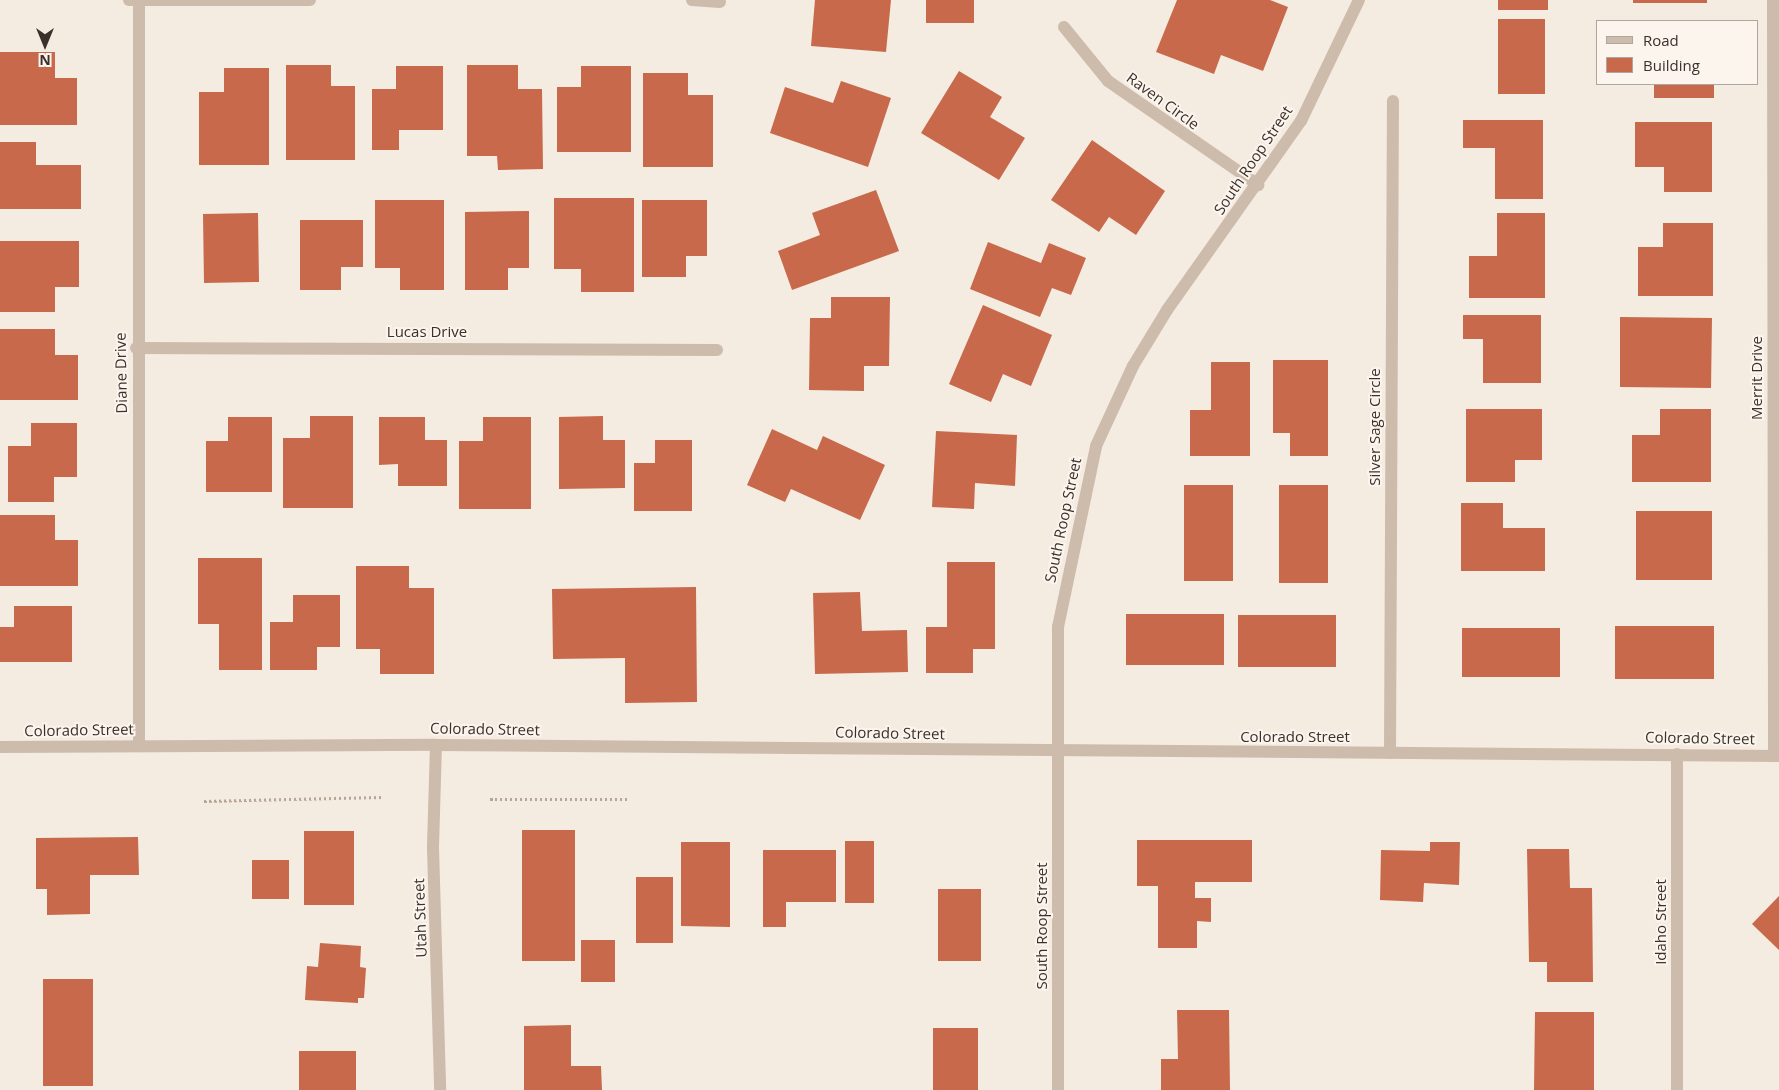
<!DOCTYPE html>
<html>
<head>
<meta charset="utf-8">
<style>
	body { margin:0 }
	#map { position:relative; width:1779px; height:1090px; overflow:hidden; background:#f4ebe1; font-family:"Open Sans",sans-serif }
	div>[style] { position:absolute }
	.building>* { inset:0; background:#c8694b }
	.path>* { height:3px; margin-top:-1.5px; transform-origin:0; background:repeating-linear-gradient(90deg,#b9a596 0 2.5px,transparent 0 5px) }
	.minor>* { height:12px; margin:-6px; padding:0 6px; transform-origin:6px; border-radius:6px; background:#cdbbac }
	span { translate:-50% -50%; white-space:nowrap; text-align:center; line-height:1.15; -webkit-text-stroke:4px #fbf5ee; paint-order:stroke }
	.street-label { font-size:15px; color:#3b302b }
	.legend { position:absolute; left:1596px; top:20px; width:162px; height:65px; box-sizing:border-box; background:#fbf5ee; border:1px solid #aea6a0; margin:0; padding:6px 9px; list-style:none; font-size:15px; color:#3b302b }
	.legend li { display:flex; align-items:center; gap:10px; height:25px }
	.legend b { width:25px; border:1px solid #aea6a0 }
	.north { position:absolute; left:20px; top:20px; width:50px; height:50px; -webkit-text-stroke:4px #fbf5ee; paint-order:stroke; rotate:180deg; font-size:14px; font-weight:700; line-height:20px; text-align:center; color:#3b302b }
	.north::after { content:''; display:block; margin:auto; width:18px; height:22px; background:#3b302b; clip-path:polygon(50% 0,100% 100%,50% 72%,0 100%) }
</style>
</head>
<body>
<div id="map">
	<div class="building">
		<div style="clip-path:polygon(815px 0,891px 0,886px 52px,811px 46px)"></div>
		<div style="clip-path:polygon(926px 0,974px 0,974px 23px,926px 23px)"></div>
		<div style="clip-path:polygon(1177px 0,1270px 0,1288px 7px,1263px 71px,1221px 55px,1214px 74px,1156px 52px)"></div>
		<div style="clip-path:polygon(1498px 0,1548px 0,1548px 10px,1498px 10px)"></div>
		<div style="clip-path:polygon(1633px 0,1707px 0,1707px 3px,1633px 3px)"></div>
		<div style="clip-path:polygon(1498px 19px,1545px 19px,1545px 94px,1498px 94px)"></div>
		<div style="clip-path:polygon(0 52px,55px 52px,55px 78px,77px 78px,77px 125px,0 125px)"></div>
		<div style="clip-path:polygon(286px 65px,331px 65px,331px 86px,355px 86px,355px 160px,286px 160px)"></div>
		<div style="clip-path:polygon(467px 65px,518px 65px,518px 89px,542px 89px,543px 169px,498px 170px,497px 156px,467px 156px)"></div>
		<div style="clip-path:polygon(396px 66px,443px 66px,443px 130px,399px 130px,399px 150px,372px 150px,372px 89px,396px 89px)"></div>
		<div style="clip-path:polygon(581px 66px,631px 66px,631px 152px,557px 152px,557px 87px,581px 87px)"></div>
		<div style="clip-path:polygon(224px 68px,269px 68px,269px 165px,199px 165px,199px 92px,224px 92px)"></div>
		<div style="clip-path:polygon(959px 71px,1002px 97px,990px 117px,1025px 138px,999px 180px,921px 133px)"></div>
		<div style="clip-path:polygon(643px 73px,688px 73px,688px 95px,713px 95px,713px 167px,643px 167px)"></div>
		<div style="clip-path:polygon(841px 81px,891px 98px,868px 167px,770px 133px,785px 87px,833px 103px)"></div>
		<div style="clip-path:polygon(1654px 84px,1714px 84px,1714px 98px,1654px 98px)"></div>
		<div style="clip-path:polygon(1463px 120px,1543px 120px,1543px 199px,1495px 199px,1495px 148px,1463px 148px)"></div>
		<div style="clip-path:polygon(1635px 122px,1712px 122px,1712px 192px,1664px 192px,1664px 167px,1635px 167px)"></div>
		<div style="clip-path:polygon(1092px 140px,1165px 191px,1136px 235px,1109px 217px,1099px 232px,1051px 200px)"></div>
		<div style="clip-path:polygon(0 142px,36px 142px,36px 165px,81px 165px,81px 209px,0 209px)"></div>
		<div style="clip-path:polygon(876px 190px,899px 251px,792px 290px,778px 251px,820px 235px,812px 213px)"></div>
		<div style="clip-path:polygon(554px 198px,634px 198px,634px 292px,581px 292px,581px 269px,554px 269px)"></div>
		<div style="clip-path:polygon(375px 200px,444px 200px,444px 290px,400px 290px,400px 268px,375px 268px)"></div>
		<div style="clip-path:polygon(642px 200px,707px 200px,707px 256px,686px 256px,686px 277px,642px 277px)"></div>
		<div style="clip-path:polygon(529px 211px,529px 268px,508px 268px,508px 290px,465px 290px,465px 212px)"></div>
		<div style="clip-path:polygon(258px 213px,259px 282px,204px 283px,203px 214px)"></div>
		<div style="clip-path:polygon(1497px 213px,1545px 213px,1545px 298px,1469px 298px,1469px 256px,1497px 256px)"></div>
		<div style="clip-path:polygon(300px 220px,363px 220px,363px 267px,341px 267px,341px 290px,300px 290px)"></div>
		<div style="clip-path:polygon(1663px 223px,1713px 223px,1713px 296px,1638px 296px,1638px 247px,1663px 247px)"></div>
		<div style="clip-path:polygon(0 241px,79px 241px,79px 287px,55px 287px,55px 312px,0 312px)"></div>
		<div style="clip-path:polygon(988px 242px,1041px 263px,1049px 243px,1086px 258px,1071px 295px,1052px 288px,1040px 317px,970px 289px)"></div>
		<div style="clip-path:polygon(831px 297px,890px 297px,889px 366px,864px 366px,864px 391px,809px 390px,810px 318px,831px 318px)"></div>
		<div style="clip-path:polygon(983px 305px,1052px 335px,1031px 386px,1003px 374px,991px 402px,949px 384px)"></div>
		<div style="clip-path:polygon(1463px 315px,1541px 315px,1541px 383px,1483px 383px,1483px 339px,1463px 339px)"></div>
		<div style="clip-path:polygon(1620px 317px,1712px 318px,1711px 388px,1620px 387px)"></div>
		<div style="clip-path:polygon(0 329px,55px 329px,55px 355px,78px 355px,78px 400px,0 400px)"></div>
		<div style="clip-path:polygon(1273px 360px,1328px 360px,1328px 456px,1290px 456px,1290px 433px,1273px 433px)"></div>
		<div style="clip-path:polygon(1211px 362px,1250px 362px,1250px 456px,1190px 456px,1190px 410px,1211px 410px)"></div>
		<div style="clip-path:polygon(1466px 409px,1542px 409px,1542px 460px,1515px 460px,1515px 482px,1466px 482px)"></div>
		<div style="clip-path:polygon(1660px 409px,1711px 409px,1711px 482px,1632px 482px,1632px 435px,1660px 435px)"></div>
		<div style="clip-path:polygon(310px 416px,353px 416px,353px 508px,283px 508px,283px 438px,310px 438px)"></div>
		<div style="clip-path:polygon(603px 416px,603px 440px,625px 440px,625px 488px,559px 489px,559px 417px)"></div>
		<div style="clip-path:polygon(228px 417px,272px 417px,272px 492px,206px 492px,206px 441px,228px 441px)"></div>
		<div style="clip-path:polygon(379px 417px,425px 417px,425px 440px,447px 440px,447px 486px,398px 486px,398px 464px,379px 465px)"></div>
		<div style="clip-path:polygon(483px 417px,531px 417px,531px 509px,459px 509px,459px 441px,483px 441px)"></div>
		<div style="clip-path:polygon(31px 423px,77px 423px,77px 477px,54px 477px,54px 502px,8px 502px,8px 446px,31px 446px)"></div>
		<div style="clip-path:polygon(772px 429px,817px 450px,823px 436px,885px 465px,860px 520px,791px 489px,785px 502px,747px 485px)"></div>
		<div style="clip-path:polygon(936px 431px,1017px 435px,1015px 486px,975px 483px,974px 509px,932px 507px)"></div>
		<div style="clip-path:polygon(655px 440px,692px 440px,692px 511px,634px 511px,634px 463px,655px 463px)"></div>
		<div style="clip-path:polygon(1184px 485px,1233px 485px,1233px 581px,1184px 581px)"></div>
		<div style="clip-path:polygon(1279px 485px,1328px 485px,1328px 583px,1279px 583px)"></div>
		<div style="clip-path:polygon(1461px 503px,1503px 503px,1503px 528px,1545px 528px,1545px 571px,1461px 571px)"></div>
		<div style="clip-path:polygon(1636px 511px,1712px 511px,1712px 580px,1636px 580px)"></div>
		<div style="clip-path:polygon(0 515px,55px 515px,55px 540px,78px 540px,78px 586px,0 586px)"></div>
		<div style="clip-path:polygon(198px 558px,262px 558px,262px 670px,219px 670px,219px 624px,198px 624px)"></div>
		<div style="clip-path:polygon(947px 562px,995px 562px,995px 649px,973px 649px,973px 673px,926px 673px,926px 627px,947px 627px)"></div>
		<div style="clip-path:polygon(356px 566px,409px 566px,409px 588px,434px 588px,434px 674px,380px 674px,380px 649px,356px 649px)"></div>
		<div style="clip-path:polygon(696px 587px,697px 702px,625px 703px,625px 658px,553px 659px,552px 589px)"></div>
		<div style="clip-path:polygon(860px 592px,862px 631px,907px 630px,908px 672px,815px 674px,813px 593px)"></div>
		<div style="clip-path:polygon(293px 595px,340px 595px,340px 647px,317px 647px,317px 670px,270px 670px,270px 622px,293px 622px)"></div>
		<div style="clip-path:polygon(14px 606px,72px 606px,72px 662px,0 662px,0 627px,14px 627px)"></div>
		<div style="clip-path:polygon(1126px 614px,1224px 614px,1224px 665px,1126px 665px)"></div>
		<div style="clip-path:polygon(1238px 615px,1336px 615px,1336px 667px,1238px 667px)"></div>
		<div style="clip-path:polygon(1615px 626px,1714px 626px,1714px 679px,1615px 679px)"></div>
		<div style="clip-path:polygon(1462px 628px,1560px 628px,1560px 677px,1462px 677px)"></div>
		<div style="clip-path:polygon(522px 830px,575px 830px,575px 961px,522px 961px)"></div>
		<div style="clip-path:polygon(304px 831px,354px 831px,354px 905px,304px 905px)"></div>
		<div style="clip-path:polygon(138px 837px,139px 875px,90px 875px,90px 914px,47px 915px,47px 889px,36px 889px,36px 838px)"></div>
		<div style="clip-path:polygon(1137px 840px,1252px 840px,1252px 882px,1195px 882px,1195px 898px,1211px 898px,1211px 922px,1197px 921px,1197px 948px,1158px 948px,1158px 886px,1137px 886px)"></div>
		<div style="clip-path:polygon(845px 841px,874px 841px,874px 903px,845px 903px)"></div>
		<div style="clip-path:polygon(681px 842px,730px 842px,730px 927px,681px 926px)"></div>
		<div style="clip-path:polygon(1430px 842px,1460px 842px,1459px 885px,1424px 883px,1423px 902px,1380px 900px,1381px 850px,1430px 851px)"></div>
		<div style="clip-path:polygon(1527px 849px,1569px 849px,1570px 888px,1592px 888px,1593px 982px,1547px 982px,1547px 962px,1529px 962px)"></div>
		<div style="clip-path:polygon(763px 850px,836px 850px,836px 902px,786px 902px,786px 927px,763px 927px)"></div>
		<div style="clip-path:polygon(252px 860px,289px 860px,289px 899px,252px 899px)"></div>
		<div style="clip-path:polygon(636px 877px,673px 877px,673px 943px,636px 943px)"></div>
		<div style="clip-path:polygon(938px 889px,981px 889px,981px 961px,938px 961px)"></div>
		<div style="clip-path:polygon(1779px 896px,1779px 950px,1752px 924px)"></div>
		<div style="clip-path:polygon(581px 940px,615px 940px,615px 982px,581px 982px)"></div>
		<div style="clip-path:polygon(320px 943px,361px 946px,360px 967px,366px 968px,364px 998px,358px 998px,358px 1003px,305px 1000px,307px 966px,318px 967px)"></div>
		<div style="clip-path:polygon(43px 979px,93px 979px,93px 1086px,43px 1086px)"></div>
		<div style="clip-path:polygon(1177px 1010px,1229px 1010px,1230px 1090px,1161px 1090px,1161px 1059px,1178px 1059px)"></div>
		<div style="clip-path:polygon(1535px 1012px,1594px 1012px,1594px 1090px,1534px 1090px)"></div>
		<div style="clip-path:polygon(571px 1025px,571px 1066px,601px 1066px,602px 1090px,524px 1090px,524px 1026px)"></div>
		<div style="clip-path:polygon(933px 1028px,978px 1028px,978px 1090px,933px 1090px)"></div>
		<div style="clip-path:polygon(299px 1051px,356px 1051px,356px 1090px,299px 1090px)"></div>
	</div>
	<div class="path">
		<div style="left:490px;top:799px;width:137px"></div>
		<div style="left:204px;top:801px;width:179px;rotate:-1.3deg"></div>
	</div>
	<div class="minor">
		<div style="left:129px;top:0;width:181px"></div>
		<div style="left:139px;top:0;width:745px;rotate:90deg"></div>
		<div style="left:692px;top:0;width:28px;rotate:4deg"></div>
		<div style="left:1773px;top:0;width:756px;rotate:89.92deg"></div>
		<div style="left:1064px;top:27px;width:70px;rotate:50.8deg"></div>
		<div style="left:1108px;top:81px;width:183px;rotate:34.7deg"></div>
		<div style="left:136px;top:348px;width:581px;rotate:0.2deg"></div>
		<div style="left:436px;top:745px;width:103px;rotate:91.7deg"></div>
		<div style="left:433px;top:848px;width:242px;rotate:88.3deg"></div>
		<div style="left:0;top:747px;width:436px;rotate:-0.3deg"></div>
		<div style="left:436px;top:745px;width:1343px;rotate:0.47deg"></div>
		<div style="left:1390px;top:753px;width:652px;rotate:-89.74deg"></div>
		<div style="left:1058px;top:1090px;width:463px;rotate:-90deg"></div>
		<div style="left:1058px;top:627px;width:185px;rotate:-78.1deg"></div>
		<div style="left:1096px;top:446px;width:88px;rotate:-65.2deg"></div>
		<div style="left:1133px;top:366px;width:66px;rotate:-58.7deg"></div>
		<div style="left:1167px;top:310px;width:232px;rotate:-54.7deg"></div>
		<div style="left:1301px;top:121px;width:134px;rotate:-64.4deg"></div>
		<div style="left:1677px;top:1090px;width:336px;rotate:-90deg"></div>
	</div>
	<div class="street-label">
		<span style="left:1163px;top:101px;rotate:36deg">Raven Circle</span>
		<span style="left:1253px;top:160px;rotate:-56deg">South Roop Street</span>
		<span style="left:427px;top:332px">Lucas Drive</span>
		<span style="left:121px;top:373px;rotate:-91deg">Diane Drive</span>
		<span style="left:1757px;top:378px;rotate:-90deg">Merrit Drive</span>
		<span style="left:1375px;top:427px;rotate:-90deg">Silver Sage Circle</span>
		<span style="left:1063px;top:520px;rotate:-78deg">South Roop Street</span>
		<span style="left:485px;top:729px;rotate:1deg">Colorado Street</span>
		<span style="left:79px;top:730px;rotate:-1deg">Colorado Street</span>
		<span style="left:890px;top:733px;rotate:1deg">Colorado Street</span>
		<span style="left:1295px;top:737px">Colorado Street</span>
		<span style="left:1700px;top:738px;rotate:1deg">Colorado Street</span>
		<span style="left:420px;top:918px;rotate:-92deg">Utah Street</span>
		<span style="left:1661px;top:922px;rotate:-90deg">Idaho Street</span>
		<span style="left:1042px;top:926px;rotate:-90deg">South Roop Street</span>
	</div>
	<ul class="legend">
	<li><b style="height:6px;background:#cdbbac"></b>Road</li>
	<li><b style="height:14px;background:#c8694b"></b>Building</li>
	</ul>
	<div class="north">N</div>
</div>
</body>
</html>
